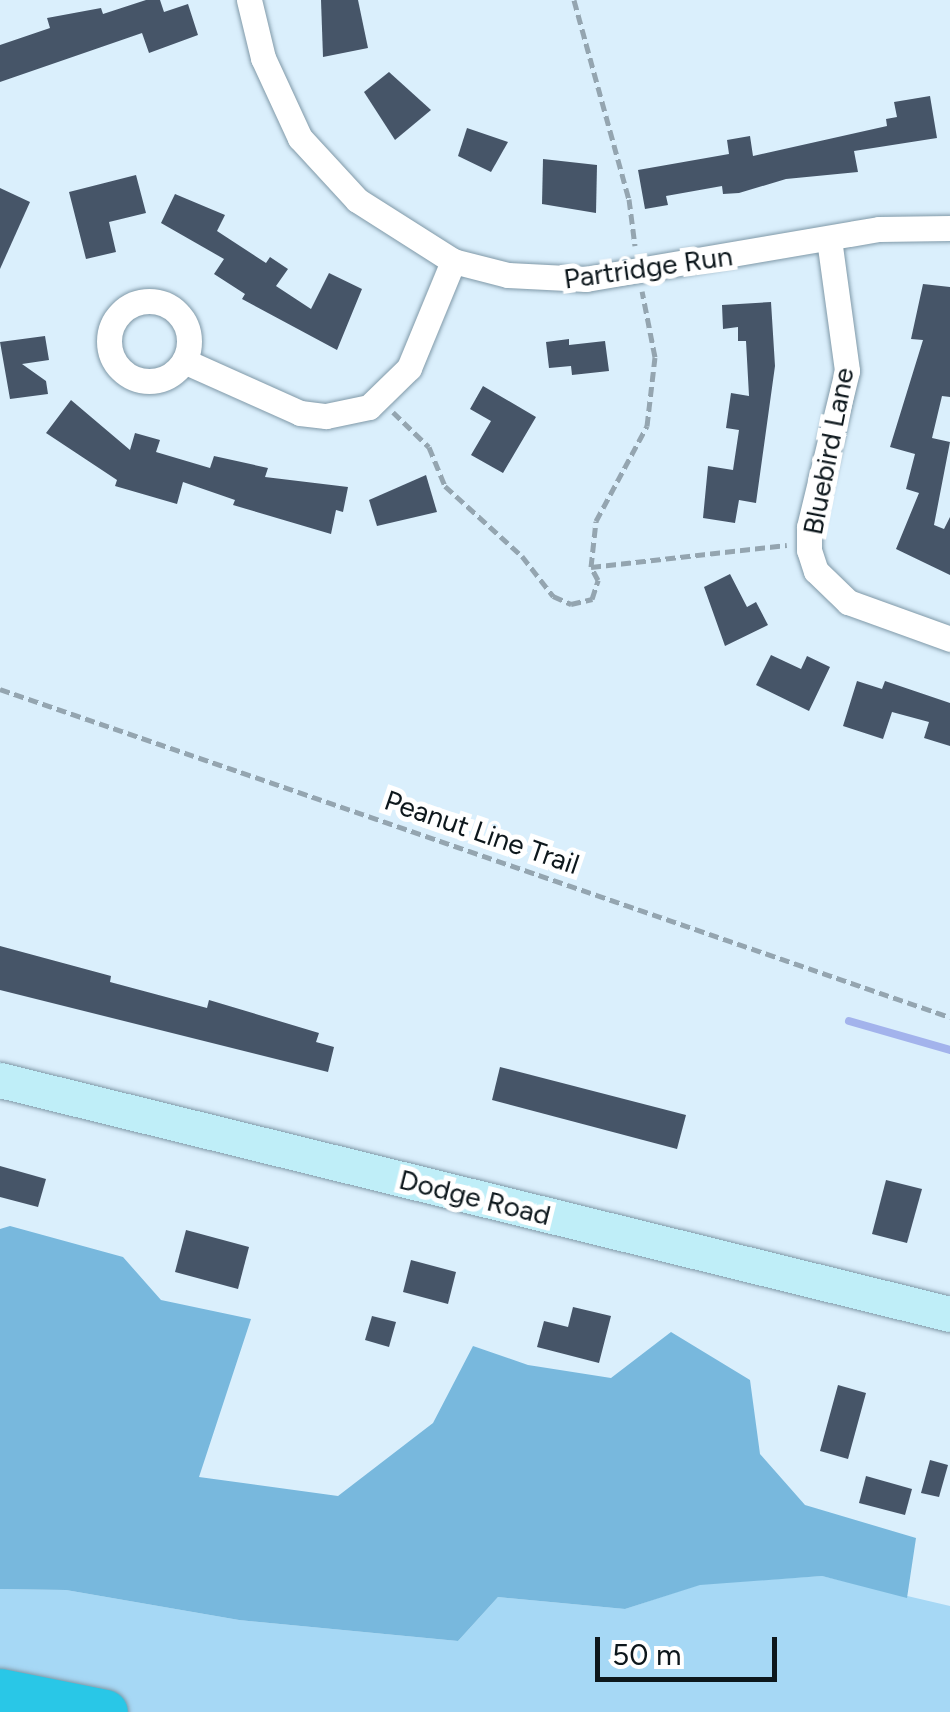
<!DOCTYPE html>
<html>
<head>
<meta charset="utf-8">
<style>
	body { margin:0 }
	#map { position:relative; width:950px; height:1712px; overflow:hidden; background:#daeffc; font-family:Figtree,sans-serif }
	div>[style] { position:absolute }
	.green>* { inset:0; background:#a6d8f5 }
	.forest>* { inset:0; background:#78b8dd }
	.stream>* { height:8px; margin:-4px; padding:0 4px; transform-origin:4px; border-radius:4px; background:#a3b3ec }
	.building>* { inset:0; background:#465568 }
	.path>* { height:5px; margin-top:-2.5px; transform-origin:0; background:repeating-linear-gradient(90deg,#94a5b0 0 10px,transparent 0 15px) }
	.roads { filter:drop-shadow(0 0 2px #8099a8) drop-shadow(0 0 2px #8099a8) }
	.street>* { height:25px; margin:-12.5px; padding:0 12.5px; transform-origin:12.5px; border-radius:12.5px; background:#fff }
	.street>.ring { margin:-12.5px; padding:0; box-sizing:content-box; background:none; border:25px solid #fff; border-radius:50% }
	.secondary>* { height:35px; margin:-17.5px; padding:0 17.5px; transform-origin:17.5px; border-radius:17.5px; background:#bfeef8 }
	.highway>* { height:45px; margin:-22.5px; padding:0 22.5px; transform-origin:22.5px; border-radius:22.5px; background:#29c7e7 }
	span { translate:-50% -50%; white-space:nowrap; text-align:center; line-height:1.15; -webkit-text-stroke:10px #fff; paint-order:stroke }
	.street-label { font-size:28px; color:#0d171c }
	.scale { position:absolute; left:595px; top:1637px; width:182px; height:45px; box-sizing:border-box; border:5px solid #0d171c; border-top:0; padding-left:12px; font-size:30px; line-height:35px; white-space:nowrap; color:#0d171c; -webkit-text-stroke:8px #fff; paint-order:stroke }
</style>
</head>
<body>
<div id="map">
	<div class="green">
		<div style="clip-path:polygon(822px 1576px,950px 1606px,950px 1712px,0 1712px,0 1589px,66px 1590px,239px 1620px,458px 1641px,498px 1597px,625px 1609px,701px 1584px)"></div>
	</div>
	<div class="forest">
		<div style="clip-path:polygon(10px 1226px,123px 1257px,161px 1300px,251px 1319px,199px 1477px,338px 1496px,433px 1423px,473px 1346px,528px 1365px,611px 1378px,671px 1332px,750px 1380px,760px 1454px,805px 1505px,916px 1538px,907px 1598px,822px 1576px,700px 1585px,625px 1609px,498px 1597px,458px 1641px,239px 1620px,66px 1590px,0 1589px,0 1229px)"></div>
	</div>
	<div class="stream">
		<div style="left:849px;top:1021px;width:105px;rotate:16deg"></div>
	</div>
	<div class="building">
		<div style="clip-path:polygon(146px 0,160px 0,164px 12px,188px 4px,198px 35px,149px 53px,142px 33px,0 82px,0 45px,50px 28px,47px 18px,101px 8px,103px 14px)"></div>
		<div style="clip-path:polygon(321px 0,358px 0,368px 48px,323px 57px)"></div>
		<div style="clip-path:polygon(389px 72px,431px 110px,395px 140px,364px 92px)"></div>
		<div style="clip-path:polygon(930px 96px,937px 138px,854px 151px,858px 172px,786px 179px,739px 193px,723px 194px,722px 186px,666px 196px,668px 205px,645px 209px,638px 170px,729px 154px,727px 140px,750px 136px,753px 156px,887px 126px,886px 119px,897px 117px,894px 102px)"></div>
		<div style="clip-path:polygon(467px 128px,508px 142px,491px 172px,458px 156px)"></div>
		<div style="clip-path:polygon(543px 159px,597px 165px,596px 213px,542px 204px)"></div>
		<div style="clip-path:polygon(136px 175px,146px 213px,109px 222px,116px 252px,86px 259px,69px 192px)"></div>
		<div style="clip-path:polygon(0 188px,30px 202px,0 269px)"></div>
		<div style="clip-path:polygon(175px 194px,225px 215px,217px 231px,266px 263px,270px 257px,288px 269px,276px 286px,311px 309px,329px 273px,362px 289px,337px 350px,242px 299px,245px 294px,214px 274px,224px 259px,161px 223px)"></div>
		<div style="clip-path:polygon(923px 284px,950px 287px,950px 397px,942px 396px,932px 438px,950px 442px,934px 525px,944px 529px,950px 517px,950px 575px,896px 549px,919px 493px,906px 489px,915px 454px,890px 447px,923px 340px,911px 339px)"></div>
		<div style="clip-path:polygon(771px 302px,775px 366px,756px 503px,739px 500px,735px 523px,703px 518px,708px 466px,733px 470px,739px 430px,726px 428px,731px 393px,749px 396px,746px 341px,738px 341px,738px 327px,723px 329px,722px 305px)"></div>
		<div style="clip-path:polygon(45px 336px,49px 360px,22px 364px,46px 381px,48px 394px,10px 399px,0 342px)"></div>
		<div style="clip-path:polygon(569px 339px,569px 345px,605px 341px,609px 371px,572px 375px,571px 366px,549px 368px,546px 342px)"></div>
		<div style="clip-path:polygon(483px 386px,536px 417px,503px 473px,471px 455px,491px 421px,470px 409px)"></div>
		<div style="clip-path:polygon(71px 400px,130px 450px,135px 433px,160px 440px,156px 452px,210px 468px,214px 456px,268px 468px,265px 477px,348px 487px,343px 512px,336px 510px,331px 534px,233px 505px,235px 500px,183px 482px,177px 504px,115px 486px,117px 480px,46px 433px)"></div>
		<div style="clip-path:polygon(426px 475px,437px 512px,377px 526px,369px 500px)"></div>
		<div style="clip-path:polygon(730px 574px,747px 607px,756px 602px,768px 625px,725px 646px,704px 587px)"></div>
		<div style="clip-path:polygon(771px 655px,801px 669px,807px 656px,830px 667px,809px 711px,756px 685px)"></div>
		<div style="clip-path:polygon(857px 681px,882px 689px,885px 681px,950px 703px,950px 746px,924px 738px,929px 722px,892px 712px,883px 739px,843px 726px)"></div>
		<div style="clip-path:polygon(0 946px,111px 976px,110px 982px,207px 1008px,209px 1000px,319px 1033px,316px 1042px,334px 1047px,328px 1072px,0 990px)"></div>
		<div style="clip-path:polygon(500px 1067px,686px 1115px,677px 1149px,492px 1100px)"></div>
		<div style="clip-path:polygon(0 1166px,46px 1179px,38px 1207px,0 1197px)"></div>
		<div style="clip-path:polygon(886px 1180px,922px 1189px,907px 1243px,872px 1234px)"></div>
		<div style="clip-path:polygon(186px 1230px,249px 1247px,238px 1289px,175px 1272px)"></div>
		<div style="clip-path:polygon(411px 1260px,456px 1272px,448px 1304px,403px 1292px)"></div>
		<div style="clip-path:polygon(573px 1307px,611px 1316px,599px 1363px,537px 1347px,544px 1321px,568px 1327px)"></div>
		<div style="clip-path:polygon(372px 1316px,396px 1322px,389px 1347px,365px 1340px)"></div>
		<div style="clip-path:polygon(838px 1385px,866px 1393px,848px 1459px,820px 1451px)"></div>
		<div style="clip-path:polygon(930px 1460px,948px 1465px,939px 1497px,921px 1493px)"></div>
		<div style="clip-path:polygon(866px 1476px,912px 1489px,905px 1515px,859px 1503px)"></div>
	</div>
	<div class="path">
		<div style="left:574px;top:0;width:206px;rotate:74.6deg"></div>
		<div style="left:629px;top:199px;width:47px;rotate:82.7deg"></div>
		<div style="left:393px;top:412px;width:50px;rotate:44.2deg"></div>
		<div style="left:429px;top:447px;width:42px;rotate:67.7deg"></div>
		<div style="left:445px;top:486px;width:104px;rotate:42.3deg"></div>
		<div style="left:522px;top:556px;width:51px;rotate:52.2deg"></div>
		<div style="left:553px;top:596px;width:20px;rotate:24deg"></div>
		<div style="left:571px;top:604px;width:22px;rotate:-13deg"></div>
		<div style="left:592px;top:599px;width:20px;rotate:-72deg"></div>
		<div style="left:598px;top:580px;width:15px;rotate:-118deg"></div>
		<div style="left:591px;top:567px;width:46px;rotate:-83.8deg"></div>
		<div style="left:596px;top:521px;width:108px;rotate:-61.8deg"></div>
		<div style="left:647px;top:426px;width:69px;rotate:-83.4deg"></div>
		<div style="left:655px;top:357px;width:67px;rotate:-101.1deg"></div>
		<div style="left:591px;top:567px;width:197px;rotate:-6.4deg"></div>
		<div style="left:0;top:689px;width:1005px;rotate:19.05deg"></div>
	</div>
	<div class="roads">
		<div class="street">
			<div style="left:249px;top:0;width:60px;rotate:76.4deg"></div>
			<div style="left:263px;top:58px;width:88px;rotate:65.2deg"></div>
			<div style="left:300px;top:138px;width:84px;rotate:47.4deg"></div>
			<div style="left:357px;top:200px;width:114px;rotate:32.4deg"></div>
			<div style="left:453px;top:261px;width:57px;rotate:14.3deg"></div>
			<div style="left:508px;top:275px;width:78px;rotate:2.9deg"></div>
			<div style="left:586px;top:279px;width:297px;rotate:-9.7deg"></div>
			<div style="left:879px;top:229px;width:71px;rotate:-0.8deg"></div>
			<div style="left:829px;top:239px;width:133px;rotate:82.2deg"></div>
			<div style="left:847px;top:371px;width:161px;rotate:103.7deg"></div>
			<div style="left:809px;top:527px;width:23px;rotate:90deg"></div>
			<div style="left:809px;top:550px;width:22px;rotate:72deg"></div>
			<div style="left:816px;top:571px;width:45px;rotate:44.1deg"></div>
			<div style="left:848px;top:602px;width:109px;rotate:19.9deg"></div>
			<div class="ring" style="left:109px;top:301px;width:55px;height:55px"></div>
			<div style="left:184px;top:361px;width:127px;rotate:24.1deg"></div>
			<div style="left:300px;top:413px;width:26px;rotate:7deg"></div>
			<div style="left:326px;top:416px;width:44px;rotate:-11.8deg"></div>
			<div style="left:369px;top:407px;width:56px;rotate:-44.3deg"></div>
			<div style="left:409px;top:368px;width:116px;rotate:-67.6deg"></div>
		</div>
		<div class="secondary">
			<div style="left:0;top:1080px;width:978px;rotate:13.84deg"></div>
		</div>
		<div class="highway">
			<div style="left:0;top:1691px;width:107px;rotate:11.3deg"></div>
		</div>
	</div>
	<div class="street-label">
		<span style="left:648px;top:267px;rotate:-8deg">Partridge Run</span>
		<span style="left:828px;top:451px;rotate:-79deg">Bluebird Lane</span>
		<span style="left:482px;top:832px;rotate:19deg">Peanut Line Trail</span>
		<span style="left:475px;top:1197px;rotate:14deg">Dodge Road</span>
	</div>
	<div class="scale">50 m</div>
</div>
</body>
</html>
